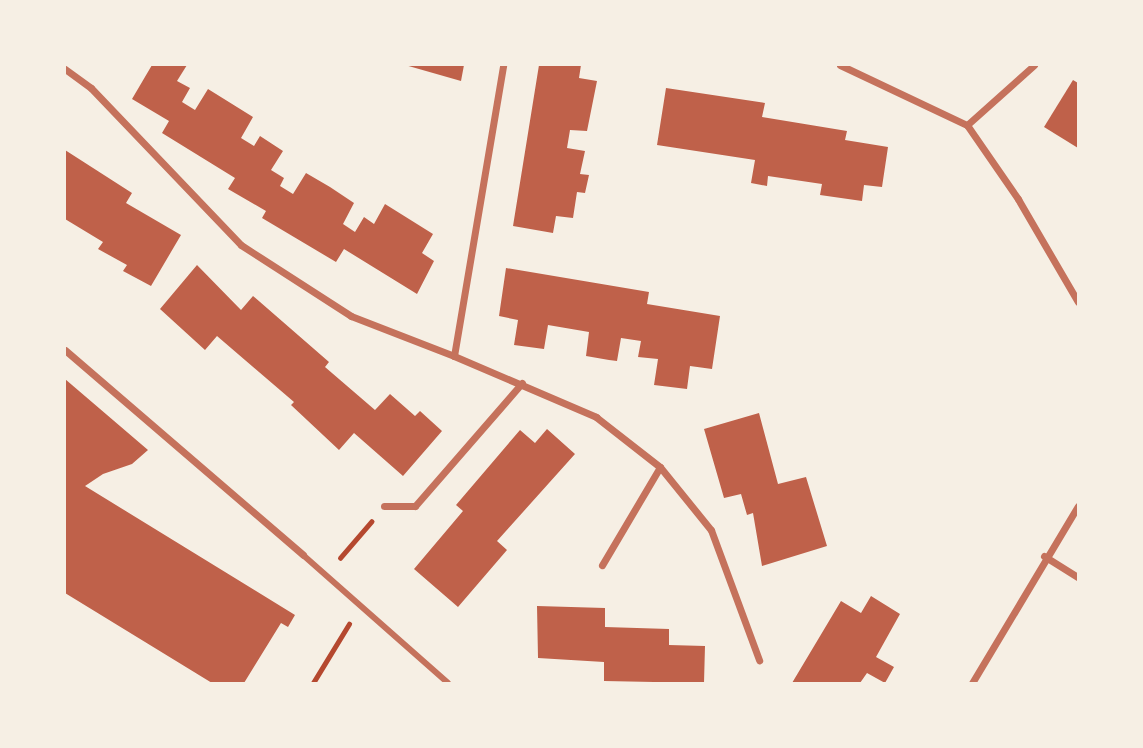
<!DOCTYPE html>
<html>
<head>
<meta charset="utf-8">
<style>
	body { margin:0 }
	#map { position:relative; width:1143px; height:748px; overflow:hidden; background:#f6efe4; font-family:"PT Sans Narrow",sans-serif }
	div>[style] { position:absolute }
	.building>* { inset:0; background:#bf614a }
	.path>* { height:4.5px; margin:-2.25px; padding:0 2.25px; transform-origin:2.25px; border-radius:2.25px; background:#b5482f }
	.pedestrian>* { height:6px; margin:-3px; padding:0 3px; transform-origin:3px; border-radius:3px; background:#c5725c }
	.minor>* { height:7px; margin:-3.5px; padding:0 3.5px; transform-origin:3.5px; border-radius:3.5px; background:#c5725c }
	span { translate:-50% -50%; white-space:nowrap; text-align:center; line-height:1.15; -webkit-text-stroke:7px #f6efe4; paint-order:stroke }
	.frame { position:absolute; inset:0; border:66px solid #f6efe4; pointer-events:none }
</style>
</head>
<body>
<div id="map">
	<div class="building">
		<div style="clip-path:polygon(152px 65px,187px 65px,177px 81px,190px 88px,182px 102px,195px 110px,208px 89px,253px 117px,241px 138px,254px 146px,260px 136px,283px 151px,271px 170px,284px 178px,280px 186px,293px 194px,306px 173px,330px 187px,354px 203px,343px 224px,355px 232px,364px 217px,374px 224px,385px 204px,433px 234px,422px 253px,434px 261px,417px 294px,344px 249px,336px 262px,262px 218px,266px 211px,228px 189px,235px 178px,162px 133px,169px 121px,132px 99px)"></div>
		<div style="clip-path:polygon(405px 65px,464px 65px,461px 81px)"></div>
		<div style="clip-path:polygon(539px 65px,581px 65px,579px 78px,597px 81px,587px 131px,570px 130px,567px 148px,585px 151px,580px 174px,589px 175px,585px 193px,577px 192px,573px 218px,556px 216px,553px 233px,513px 226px)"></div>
		<div style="clip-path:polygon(1073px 80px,1078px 83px,1078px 148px,1044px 127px)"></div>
		<div style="clip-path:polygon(666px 88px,765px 103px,762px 117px,847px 131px,845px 140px,888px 147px,882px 187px,864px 185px,862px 201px,820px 195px,822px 184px,768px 176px,767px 186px,751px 183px,755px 160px,657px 145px)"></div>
		<div style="clip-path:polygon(65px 150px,132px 193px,126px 203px,181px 235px,151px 286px,123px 271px,127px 265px,98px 249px,103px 242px,65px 219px)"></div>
		<div style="clip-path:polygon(197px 265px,241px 310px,253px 296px,329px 362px,325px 367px,375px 410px,390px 394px,415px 416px,420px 411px,442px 431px,403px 476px,354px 433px,339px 450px,291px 405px,294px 402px,217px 336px,205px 350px,160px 309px)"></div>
		<div style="clip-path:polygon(506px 268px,649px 292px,647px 304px,720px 316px,712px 369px,690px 366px,687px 389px,654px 385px,658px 359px,638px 357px,641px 341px,621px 338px,617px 361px,609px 360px,586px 356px,589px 332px,548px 325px,544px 349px,514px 345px,518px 320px,499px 316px)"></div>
		<div style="clip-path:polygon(65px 379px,148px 450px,132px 464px,103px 474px,85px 486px,295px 615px,288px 627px,281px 623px,244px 683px,212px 683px,65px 593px)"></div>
		<div style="clip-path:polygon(759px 413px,778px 484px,806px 477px,827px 546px,762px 566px,753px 513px,747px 515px,741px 494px,724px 498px,704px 429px)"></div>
		<div style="clip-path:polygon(547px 429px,575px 454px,497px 541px,507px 550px,458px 607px,414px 569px,463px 511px,456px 505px,520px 430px,535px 443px)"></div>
		<div style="clip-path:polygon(871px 596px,900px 614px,876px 657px,894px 667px,885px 683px,867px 673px,860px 683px,792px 683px,841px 601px,861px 613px)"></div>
		<div style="clip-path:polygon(537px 606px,605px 608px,605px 627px,669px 629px,669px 645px,705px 646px,704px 683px,604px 681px,604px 662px,538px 658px)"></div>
	</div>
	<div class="path">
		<div style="left:340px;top:558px;width:48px;rotate:-49.3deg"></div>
		<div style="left:313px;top:683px;width:69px;rotate:-58.6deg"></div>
	</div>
	<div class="pedestrian">
		<div style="left:303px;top:555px;width:193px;rotate:41.4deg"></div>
	</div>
	<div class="minor">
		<div style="left:840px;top:65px;width:140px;rotate:25.3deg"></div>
		<div style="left:967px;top:125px;width:90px;rotate:55.4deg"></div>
		<div style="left:1018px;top:199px;width:119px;rotate:59.8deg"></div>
		<div style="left:65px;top:69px;width:32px;rotate:36deg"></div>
		<div style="left:91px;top:88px;width:217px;rotate:46.3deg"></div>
		<div style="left:241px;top:245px;width:131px;rotate:32.8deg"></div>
		<div style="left:351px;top:316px;width:110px;rotate:21.2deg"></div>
		<div style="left:454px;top:356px;width:295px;rotate:-80.4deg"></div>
		<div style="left:967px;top:125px;width:90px;rotate:-41.8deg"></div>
		<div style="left:65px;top:350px;width:314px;rotate:40.7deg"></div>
		<div style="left:454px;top:356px;width:155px;rotate:23.2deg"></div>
		<div style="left:596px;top:417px;width:81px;rotate:38deg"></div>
		<div style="left:660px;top:467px;width:114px;rotate:120.6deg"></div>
		<div style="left:660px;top:467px;width:81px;rotate:51deg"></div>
		<div style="left:711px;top:530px;width:139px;rotate:69.7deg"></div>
		<div style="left:384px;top:506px;width:31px"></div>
		<div style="left:415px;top:506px;width:163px;rotate:-49deg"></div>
		<div style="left:1044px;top:556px;width:40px;rotate:32deg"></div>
		<div style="left:972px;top:683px;width:206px;rotate:-59.1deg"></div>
	</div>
	<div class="frame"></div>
</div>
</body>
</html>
